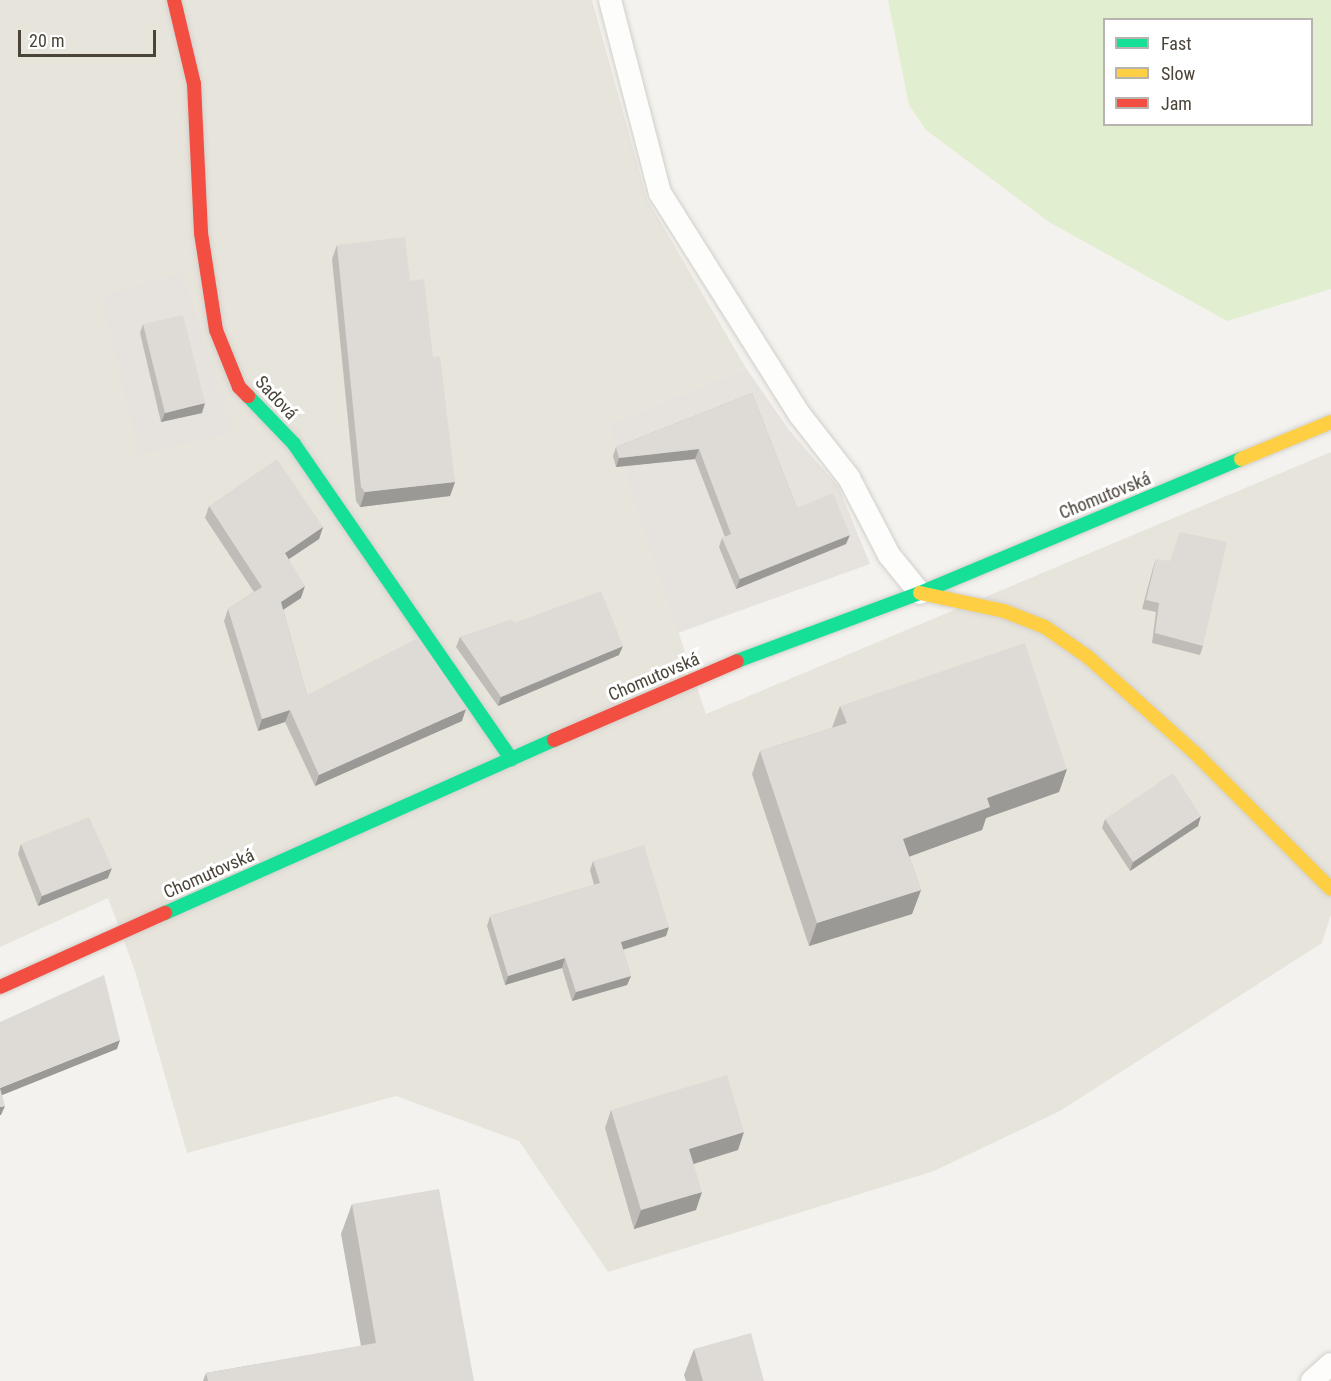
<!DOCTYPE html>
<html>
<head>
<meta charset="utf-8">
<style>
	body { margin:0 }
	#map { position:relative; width:1331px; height:1381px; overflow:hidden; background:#f4f2ee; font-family:"Roboto Condensed",sans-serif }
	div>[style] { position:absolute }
	.residential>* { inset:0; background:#e7e4dc }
	.industrial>* { inset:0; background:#e6e2de }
	.green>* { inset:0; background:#e1eecf }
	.roads { filter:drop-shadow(0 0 2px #d2d0cb) drop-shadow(0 0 2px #d2d0cb) }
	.lane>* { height:22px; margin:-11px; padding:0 11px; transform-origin:11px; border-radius:11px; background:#fdfdfc }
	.fast>* { height:14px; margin:-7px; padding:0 7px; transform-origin:7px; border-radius:7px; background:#16e098 }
	.slow>* { height:14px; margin:-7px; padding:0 7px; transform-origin:7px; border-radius:7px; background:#ffcf43 }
	.jam>* { height:14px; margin:-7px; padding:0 7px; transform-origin:7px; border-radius:7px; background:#f24e42 }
	.wall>* { inset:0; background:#bfbcb8 }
	.shaded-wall>* { inset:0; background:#9b9996 }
	.building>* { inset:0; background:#dedbd6 }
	span { translate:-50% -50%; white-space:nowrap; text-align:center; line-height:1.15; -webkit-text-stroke:6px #fff; paint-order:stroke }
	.street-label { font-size:18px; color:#4b4439 }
	.legend { position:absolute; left:1103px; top:18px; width:210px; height:108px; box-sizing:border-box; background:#fff; border:2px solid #b7b4b0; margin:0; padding:8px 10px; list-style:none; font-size:18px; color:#4b4439 }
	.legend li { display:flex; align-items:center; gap:12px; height:30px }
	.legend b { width:30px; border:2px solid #b7b4b0 }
	.scale { position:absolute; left:18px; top:30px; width:138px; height:27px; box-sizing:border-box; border:3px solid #4b4439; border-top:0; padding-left:8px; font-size:18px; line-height:21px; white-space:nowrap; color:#4b4439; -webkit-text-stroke:4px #fff; paint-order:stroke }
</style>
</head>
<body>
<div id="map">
	<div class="residential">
		<div style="clip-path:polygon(0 0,592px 0,647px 199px,746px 368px,608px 424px,706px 714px,1331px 452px,1331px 915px,1322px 943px,1060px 1111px,934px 1171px,608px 1272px,519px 1141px,396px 1096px,187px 1153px,135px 971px,108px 898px,0 947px)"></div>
	</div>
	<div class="industrial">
		<div style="clip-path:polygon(182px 273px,233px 432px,140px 455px,101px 296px)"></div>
		<div style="clip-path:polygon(746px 368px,789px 430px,838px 486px,870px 564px,678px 633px,608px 424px)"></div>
	</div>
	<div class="green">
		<div style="clip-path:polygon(evenodd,888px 0,1331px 0,1331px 289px,1227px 321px,1049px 222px,926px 130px,909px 105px,888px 0,1104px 20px,1312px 20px,1312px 124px,1104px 124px,1104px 20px)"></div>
	</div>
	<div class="roads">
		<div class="lane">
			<div style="left:610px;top:0;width:199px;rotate:75.5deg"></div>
			<div style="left:660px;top:193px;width:262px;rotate:57.8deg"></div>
			<div style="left:800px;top:415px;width:80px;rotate:52.1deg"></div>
			<div style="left:849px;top:478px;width:87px;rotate:62.5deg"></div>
			<div style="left:889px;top:555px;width:49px;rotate:50.8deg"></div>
			<div style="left:1312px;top:1381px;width:25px;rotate:-42deg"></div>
		</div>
		<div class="fast">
			<div style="left:248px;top:396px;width:66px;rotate:46.2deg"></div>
			<div style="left:294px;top:444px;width:383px;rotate:55.4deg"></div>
			<div style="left:737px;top:661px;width:195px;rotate:-20.4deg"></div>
			<div style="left:920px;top:593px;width:348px;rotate:-22.7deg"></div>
			<div style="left:165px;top:913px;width:426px;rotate:-24deg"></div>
		</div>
		<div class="slow">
			<div style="left:1241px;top:459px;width:97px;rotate:-22.3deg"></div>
			<div style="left:920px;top:593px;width:86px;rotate:12.1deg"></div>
			<div style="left:1004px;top:611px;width:44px;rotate:21.3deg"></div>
			<div style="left:1045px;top:627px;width:52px;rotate:34.9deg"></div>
			<div style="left:1088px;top:657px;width:144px;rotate:41.9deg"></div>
			<div style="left:1195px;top:753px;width:192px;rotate:45deg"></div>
		</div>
		<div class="jam">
			<div style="left:174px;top:0;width:86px;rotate:76.6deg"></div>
			<div style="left:194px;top:84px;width:149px;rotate:87.3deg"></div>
			<div style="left:201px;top:233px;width:98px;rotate:81.2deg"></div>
			<div style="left:216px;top:330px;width:61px;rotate:68deg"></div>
			<div style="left:239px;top:387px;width:13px;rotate:45deg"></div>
			<div style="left:554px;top:740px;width:199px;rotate:-23.3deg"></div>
			<div style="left:0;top:987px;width:181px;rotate:-24.2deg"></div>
		</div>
	</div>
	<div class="wall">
		<div style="clip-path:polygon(337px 245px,410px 281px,433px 357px,455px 482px,450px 496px,360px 507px,356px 501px,332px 259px)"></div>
		<div style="clip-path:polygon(143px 324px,202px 413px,161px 422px,140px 333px)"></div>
		<div style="clip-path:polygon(752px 393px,797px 508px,846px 544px,736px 589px,719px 547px,722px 538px,725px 537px,695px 459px,616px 467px,613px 456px,616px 447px)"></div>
		<div style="clip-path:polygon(209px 506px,323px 527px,319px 539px,289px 559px,301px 598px,283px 609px,307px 695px,462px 721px,315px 786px,285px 722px,258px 731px,224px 621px,228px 609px,254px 592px,205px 518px)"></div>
		<div style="clip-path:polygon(1156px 559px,1203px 646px,1200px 655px,1152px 643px,1156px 612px,1142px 609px,1153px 568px)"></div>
		<div style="clip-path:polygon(514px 623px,619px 655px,498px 706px,456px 647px,460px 637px)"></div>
		<div style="clip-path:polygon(840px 706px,1067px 769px,1059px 792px,986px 818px,982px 830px,909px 856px,921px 890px,912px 914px,809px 946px,752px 774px,760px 751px,832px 728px)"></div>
		<div style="clip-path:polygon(1105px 819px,1198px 826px,1130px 871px,1102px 828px)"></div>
		<div style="clip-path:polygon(21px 844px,108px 878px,38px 906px,18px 854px)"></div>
		<div style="clip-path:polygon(593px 861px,666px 936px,623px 950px,631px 976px,627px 985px,572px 1001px,562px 968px,505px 985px,487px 926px,490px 916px,594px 885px,590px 870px)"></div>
		<div style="clip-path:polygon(611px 1110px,738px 1150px,694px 1164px,696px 1210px,634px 1229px,605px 1128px)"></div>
		<div style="clip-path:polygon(352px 1204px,474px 1381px,203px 1381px,206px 1373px,361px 1346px,341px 1234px)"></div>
		<div style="clip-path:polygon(694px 1349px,764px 1381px,686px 1381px,684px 1375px)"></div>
	</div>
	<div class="shaded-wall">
		<div style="clip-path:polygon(205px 403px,202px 413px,161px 422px,165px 413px)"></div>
		<div style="clip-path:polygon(699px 449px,695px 459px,616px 467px,619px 458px)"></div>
		<div style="clip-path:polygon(455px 482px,450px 496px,360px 507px,365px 492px)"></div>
		<div style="clip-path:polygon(323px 527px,319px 539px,280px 565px,285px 553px)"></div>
		<div style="clip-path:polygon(850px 535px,846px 544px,736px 589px,740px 579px)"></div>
		<div style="clip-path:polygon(305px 586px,301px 598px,277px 614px,281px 602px)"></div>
		<div style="clip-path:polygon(623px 646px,619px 655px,498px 706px,501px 697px)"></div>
		<div style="clip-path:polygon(466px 709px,462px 721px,315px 786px,319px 775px)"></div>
		<div style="clip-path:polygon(290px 710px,285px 722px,258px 731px,262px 719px)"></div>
		<div style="clip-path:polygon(1067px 769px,1059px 792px,986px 818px,982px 830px,895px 862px,903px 839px,987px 798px)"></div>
		<div style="clip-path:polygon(1201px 816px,1198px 826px,1130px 871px,1133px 862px)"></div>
		<div style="clip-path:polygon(112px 868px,108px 878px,38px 906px,42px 896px)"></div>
		<div style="clip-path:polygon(921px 890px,912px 914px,809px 946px,817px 923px)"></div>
		<div style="clip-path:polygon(669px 927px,666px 936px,618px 951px,621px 942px)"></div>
		<div style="clip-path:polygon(565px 958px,562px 968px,505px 985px,508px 976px)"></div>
		<div style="clip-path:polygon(631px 976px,627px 985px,572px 1001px,576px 992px)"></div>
		<div style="clip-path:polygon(120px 1040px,117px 1049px,0 1096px,0 1088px)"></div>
		<div style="clip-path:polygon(5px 1106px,1px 1115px,0 1115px,0 1107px)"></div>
		<div style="clip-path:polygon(744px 1132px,738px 1150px,683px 1167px,689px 1149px)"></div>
		<div style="clip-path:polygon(702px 1192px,696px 1210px,634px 1229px,641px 1210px)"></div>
	</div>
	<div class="building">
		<div style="clip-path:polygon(405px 237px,410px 281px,424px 279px,433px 357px,440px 356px,455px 482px,365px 492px,361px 487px,337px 245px)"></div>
		<div style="clip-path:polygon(183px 315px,205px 403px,165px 413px,143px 324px)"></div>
		<div style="clip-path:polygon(752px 393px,797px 508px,833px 493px,850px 535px,740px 579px,722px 538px,731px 534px,699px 449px,619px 458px,616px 447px)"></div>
		<div style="clip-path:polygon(277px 459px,323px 527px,285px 553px,305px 586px,281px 602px,307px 695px,418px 638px,466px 709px,319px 775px,290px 710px,262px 719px,228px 609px,262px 587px,209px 506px)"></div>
		<div style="clip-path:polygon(1180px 532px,1227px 542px,1203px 646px,1155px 633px,1159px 603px,1146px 600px,1156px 559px,1170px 561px)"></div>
		<div style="clip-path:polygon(601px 591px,623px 646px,501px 697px,460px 637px,512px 619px,514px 623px)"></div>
		<div style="clip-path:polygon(1025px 643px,1067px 769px,987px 798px,990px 807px,903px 839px,921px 890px,817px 923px,760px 751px,847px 723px,840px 706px)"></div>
		<div style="clip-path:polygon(1173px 773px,1201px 816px,1133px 862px,1105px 819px)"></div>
		<div style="clip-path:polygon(89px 817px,112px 868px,42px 896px,21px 844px)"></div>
		<div style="clip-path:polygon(644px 845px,669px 927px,621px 942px,631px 976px,576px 992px,565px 958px,508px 976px,490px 916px,600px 883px,593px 861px)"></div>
		<div style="clip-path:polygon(104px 975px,120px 1040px,0 1088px,5px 1106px,0 1107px,0 1022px)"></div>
		<div style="clip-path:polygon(727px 1075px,744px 1132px,689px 1149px,702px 1192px,641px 1210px,611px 1110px)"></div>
		<div style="clip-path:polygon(439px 1189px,474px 1381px,208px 1381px,206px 1373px,376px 1343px,352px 1204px)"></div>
		<div style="clip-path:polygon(751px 1333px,764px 1381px,703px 1381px,694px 1349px)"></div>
	</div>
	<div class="street-label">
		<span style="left:276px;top:398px;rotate:47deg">Sadová</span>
		<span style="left:1105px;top:496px;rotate:-22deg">Chomutovská</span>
		<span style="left:654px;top:677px;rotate:-23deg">Chomutovská</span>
		<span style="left:209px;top:874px;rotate:-24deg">Chomutovská</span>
	</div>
	<ul class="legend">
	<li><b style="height:8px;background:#16e098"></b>Fast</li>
	<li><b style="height:8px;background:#ffcf43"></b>Slow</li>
	<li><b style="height:8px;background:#f24e42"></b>Jam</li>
	</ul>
	<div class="scale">20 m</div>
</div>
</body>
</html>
